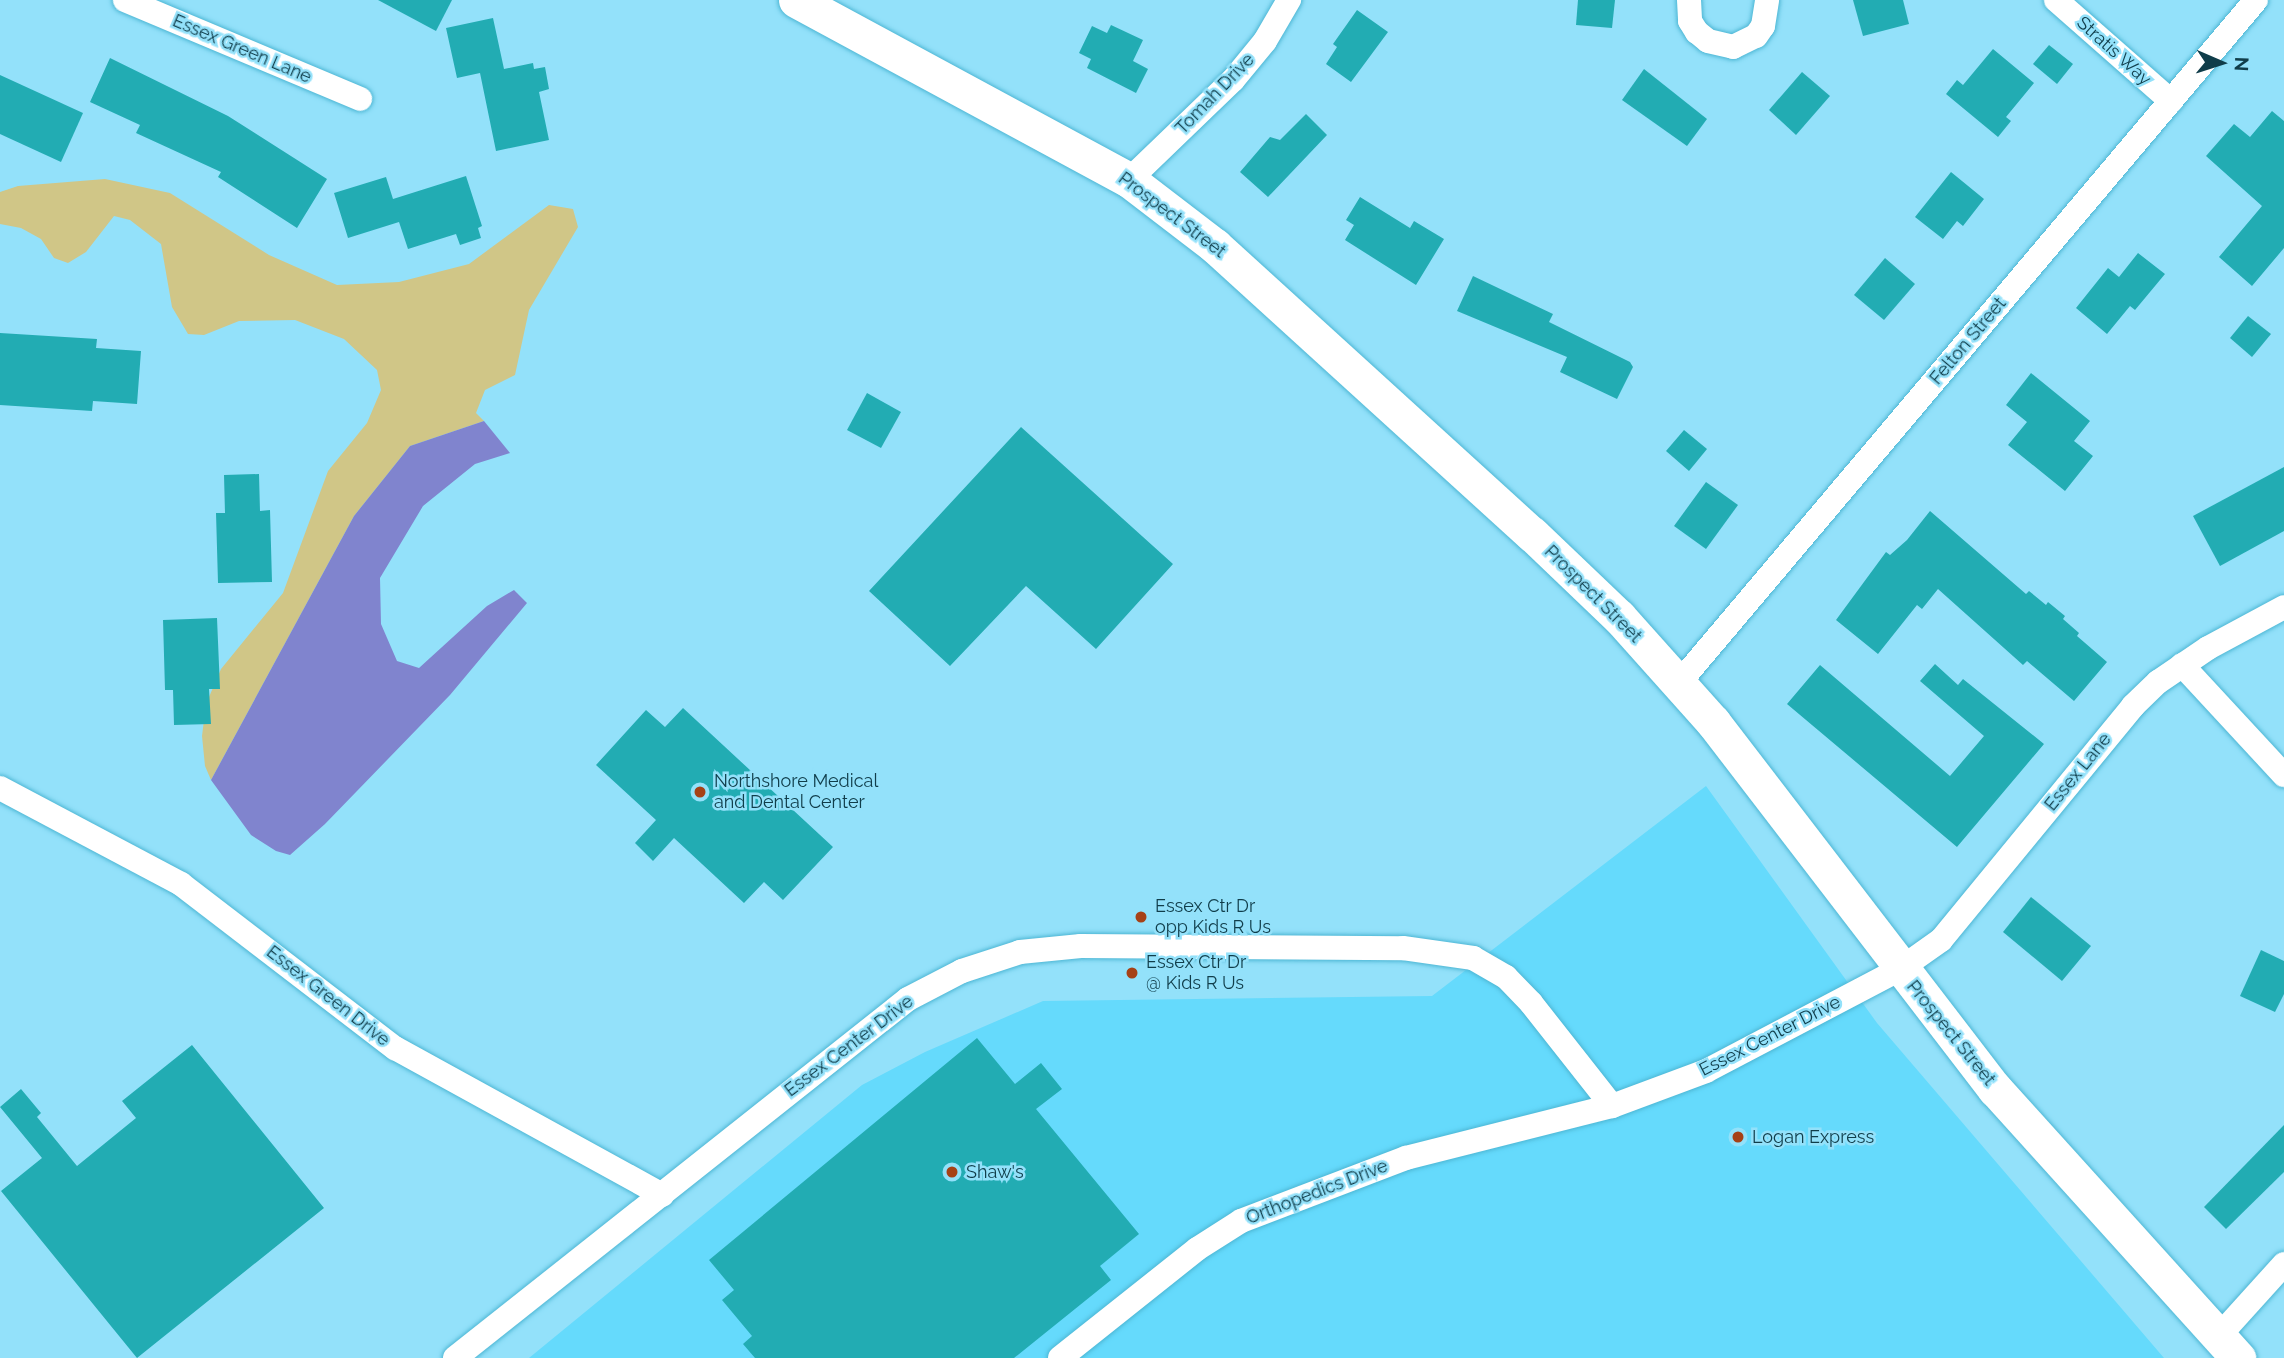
<!DOCTYPE html>
<html>
<head>
<meta charset="utf-8">
<style>
	body { margin:0 }
	#map { position:relative; width:2284px; height:1358px; overflow:hidden; background:#93e1fa; font-family:Raleway,sans-serif }
	div>[style] { position:absolute }
	.built>* { inset:0; background:#65dafc }
	.green>* { inset:0; background:#d0c687 }
	.water>* { inset:0; background:#8084ce }
	.building>* { inset:0; background:#22acb3 }
	.roads { filter:drop-shadow(0 0 2px #4db6d4) drop-shadow(0 0 2px #4db6d4) }
	.street>* { height:24px; margin:-12px; padding:0 12px; transform-origin:12px; border-radius:12px; background:#fff }
	.secondary>* { height:35px; margin:-17.5px; padding:0 17.5px; transform-origin:17.5px; border-radius:17.5px; background:#fff }
	.dots>* { width:19px; height:19px; translate:-50% -50%; box-sizing:border-box; border:4px solid #93e1fa; border-radius:50% }
	span { translate:-50% -50%; white-space:nowrap; text-align:center; line-height:1.15; -webkit-text-stroke:5px #93e1fa; paint-order:stroke }
	.street-label { font-size:18px; color:#103d4a }
	.poi-label { font-size:18px; color:#103d4a }
	.left { translate:0 -50%; text-align:left }
	.north { position:absolute; left:2186px; top:28px; width:70px; height:70px; -webkit-text-stroke:5px #93e1fa; paint-order:stroke; rotate:93deg; font-size:19px; font-weight:700; line-height:28px; text-align:center; color:#103d4a }
	.north::after { content:''; display:block; margin:auto; width:24px; height:32px; background:#103d4a; clip-path:polygon(50% 0,100% 100%,50% 72%,0 100%) }
</style>
</head>
<body>
<div id="map">
	<div class="built">
		<div style="clip-path:polygon(1706px 786px,1877px 1023px,2164px 1358px,529px 1358px,862px 1085px,925px 1052px,1043px 1001px,1432px 996px)"></div>
	</div>
	<div class="green">
		<div style="clip-path:polygon(105px 179px,170px 193px,269px 255px,337px 285px,399px 282px,469px 264px,549px 205px,573px 209px,578px 227px,529px 310px,515px 375px,485px 390px,476px 413px,484px 421px,410px 446px,354px 516px,211px 780px,205px 766px,202px 736px,206px 704px,221px 669px,283px 593px,328px 471px,367px 423px,381px 390px,377px 370px,344px 339px,295px 320px,239px 321px,204px 335px,188px 334px,172px 307px,161px 244px,130px 220px,114px 216px,86px 252px,68px 263px,54px 258px,41px 239px,21px 228px,0 224px,0 192px,18px 186px)"></div>
	</div>
	<div class="water">
		<div style="clip-path:polygon(484px 421px,510px 453px,475px 464px,423px 506px,380px 578px,381px 624px,397px 661px,419px 668px,487px 606px,514px 590px,527px 603px,450px 695px,325px 824px,290px 855px,276px 851px,251px 835px,211px 780px,354px 516px,410px 446px)"></div>
	</div>
	<div class="building">
		<div style="clip-path:polygon(378px 0,452px 0,436px 31px)"></div>
		<div style="clip-path:polygon(1578px 0,1615px 0,1612px 28px,1576px 25px)"></div>
		<div style="clip-path:polygon(1853px 0,1903px 0,1909px 24px,1863px 36px)"></div>
		<div style="clip-path:polygon(1357px 10px,1388px 32px,1351px 82px,1326px 64px,1337px 47px,1333px 44px)"></div>
		<div style="clip-path:polygon(493px 18px,504px 69px,533px 63px,534px 69px,545px 67px,549px 89px,539px 92px,549px 140px,496px 151px,480px 73px,457px 78px,446px 28px)"></div>
		<div style="clip-path:polygon(1111px 25px,1143px 40px,1133px 61px,1148px 69px,1136px 93px,1087px 68px,1091px 59px,1079px 53px,1092px 26px,1107px 33px)"></div>
		<div style="clip-path:polygon(2049px 45px,2073px 64px,2057px 84px,2033px 64px)"></div>
		<div style="clip-path:polygon(1993px 49px,2034px 83px,2006px 117px,2011px 121px,1998px 137px,1946px 94px,1957px 80px,1963px 85px)"></div>
		<div style="clip-path:polygon(110px 58px,228px 116px,327px 179px,297px 228px,218px 177px,221px 172px,136px 133px,140px 125px,90px 102px)"></div>
		<div style="clip-path:polygon(1644px 69px,1707px 119px,1687px 146px,1622px 100px)"></div>
		<div style="clip-path:polygon(1802px 72px,1830px 96px,1796px 135px,1769px 110px)"></div>
		<div style="clip-path:polygon(0 75px,83px 113px,61px 162px,0 134px)"></div>
		<div style="clip-path:polygon(2272px 111px,2284px 121px,2284px 248px,2252px 286px,2219px 257px,2262px 206px,2206px 156px,2234px 124px,2250px 137px)"></div>
		<div style="clip-path:polygon(1306px 114px,1327px 135px,1268px 197px,1240px 172px,1270px 137px,1280px 140px)"></div>
		<div style="clip-path:polygon(1951px 172px,1984px 199px,1963px 226px,1957px 221px,1943px 239px,1915px 217px)"></div>
		<div style="clip-path:polygon(466px 176px,482px 226px,478px 228px,481px 238px,460px 245px,456px 234px,408px 249px,399px 222px,348px 238px,334px 193px,386px 177px,393px 199px)"></div>
		<div style="clip-path:polygon(1360px 197px,1410px 228px,1414px 221px,1444px 239px,1416px 285px,1345px 240px,1354px 225px,1346px 220px)"></div>
		<div style="clip-path:polygon(2138px 253px,2165px 274px,2135px 310px,2130px 306px,2107px 334px,2076px 308px,2108px 268px,2119px 277px)"></div>
		<div style="clip-path:polygon(1885px 258px,1915px 284px,1884px 320px,1854px 295px)"></div>
		<div style="clip-path:polygon(1473px 276px,1553px 314px,1549px 322px,1630px 362px,1633px 367px,1617px 399px,1560px 372px,1567px 357px,1457px 311px)"></div>
		<div style="clip-path:polygon(2248px 316px,2271px 334px,2252px 357px,2230px 338px)"></div>
		<div style="clip-path:polygon(0 333px,97px 339px,96px 348px,141px 351px,137px 404px,93px 401px,92px 411px,0 405px)"></div>
		<div style="clip-path:polygon(2031px 373px,2090px 421px,2074px 441px,2093px 456px,2065px 491px,2008px 445px,2027px 422px,2006px 405px)"></div>
		<div style="clip-path:polygon(867px 393px,901px 412px,881px 448px,847px 430px)"></div>
		<div style="clip-path:polygon(1021px 427px,1173px 564px,1096px 649px,1026px 586px,950px 666px,869px 591px)"></div>
		<div style="clip-path:polygon(1684px 430px,1707px 449px,1689px 471px,1666px 451px)"></div>
		<div style="clip-path:polygon(2284px 467px,2284px 531px,2220px 566px,2193px 516px)"></div>
		<div style="clip-path:polygon(259px 474px,260px 511px,270px 510px,272px 582px,218px 583px,216px 513px,225px 513px,224px 475px)"></div>
		<div style="clip-path:polygon(1706px 482px,1738px 505px,1706px 549px,1674px 526px)"></div>
		<div style="clip-path:polygon(1930px 511px,2026px 594px,2029px 591px,2046px 605px,2048px 602px,2065px 616px,2063px 619px,2079px 633px,2077px 636px,2107px 662px,2074px 701px,2027px 661px,2023px 665px,1938px 589px,1922px 609px,1917px 605px,1878px 654px,1836px 620px,1886px 552px,1890px 555px,1907px 540px)"></div>
		<div style="clip-path:polygon(217px 618px,220px 689px,209px 689px,211px 724px,174px 725px,173px 690px,165px 690px,163px 620px)"></div>
		<div style="clip-path:polygon(1935px 664px,1958px 685px,1963px 679px,2044px 744px,1957px 847px,1787px 704px,1820px 665px,1950px 776px,1984px 736px,1920px 681px)"></div>
		<div style="clip-path:polygon(683px 708px,833px 847px,783px 900px,764px 882px,744px 903px,674px 838px,653px 861px,635px 843px,656px 820px,596px 765px,646px 710px,665px 727px)"></div>
		<div style="clip-path:polygon(2031px 897px,2091px 946px,2062px 981px,2003px 932px)"></div>
		<div style="clip-path:polygon(2261px 950px,2284px 961px,2284px 994px,2275px 1012px,2240px 996px)"></div>
		<div style="clip-path:polygon(977px 1038px,1015px 1084px,1041px 1063px,1062px 1089px,1036px 1109px,1139px 1234px,1100px 1266px,1111px 1280px,1014px 1358px,755px 1358px,743px 1344px,752px 1336px,722px 1300px,734px 1290px,709px 1260px)"></div>
		<div style="clip-path:polygon(192px 1045px,324px 1208px,137px 1358px,1px 1191px,42px 1158px,0 1107px,21px 1089px,41px 1113px,37px 1117px,77px 1166px,136px 1118px,122px 1101px)"></div>
		<div style="clip-path:polygon(2284px 1125px,2284px 1172px,2226px 1229px,2204px 1207px)"></div>
	</div>
	<div class="roads">
		<div class="street">
			<div style="left:125px;top:0;width:255px;rotate:22.8deg"></div>
			<div style="left:1689px;top:0;width:21px;rotate:87deg"></div>
			<div style="left:1690px;top:21px;width:13px;rotate:58deg"></div>
			<div style="left:1697px;top:32px;width:14px;rotate:39deg"></div>
			<div style="left:1708px;top:41px;width:26px;rotate:13deg"></div>
			<div style="left:1733px;top:47px;width:25px;rotate:-26deg"></div>
			<div style="left:1756px;top:36px;width:12px;rotate:-55deg"></div>
			<div style="left:1763px;top:26px;width:26px;rotate:-81deg"></div>
			<div style="left:2056px;top:0;width:153px;rotate:41.3deg"></div>
			<div style="left:1129px;top:180px;width:144px;rotate:-43.9deg"></div>
			<div style="left:1233px;top:80px;width:50px;rotate:-50.6deg"></div>
			<div style="left:1265px;top:41px;width:48px;rotate:-59.7deg"></div>
			<div style="left:2182px;top:665px;width:150px;rotate:47.2deg"></div>
			<div style="left:1679px;top:683px;width:894px;rotate:-49.81deg"></div>
			<div style="left:0;top:788px;width:205px;rotate:27.9deg"></div>
			<div style="left:181px;top:884px;width:270px;rotate:37.5deg"></div>
			<div style="left:395px;top:1048px;width:305px;rotate:28.8deg"></div>
			<div style="left:2219px;top:1336px;width:97px;rotate:-47.9deg"></div>
			<div style="left:455px;top:1358px;width:578px;rotate:-38.4deg"></div>
			<div style="left:908px;top:999px;width:61px;rotate:-27.4deg"></div>
			<div style="left:962px;top:971px;width:61px;rotate:-18.1deg"></div>
			<div style="left:1020px;top:952px;width:61px;rotate:-5.6deg"></div>
			<div style="left:1081px;top:946px;width:322px;rotate:0.4deg"></div>
			<div style="left:1403px;top:948px;width:71px;rotate:8.1deg"></div>
			<div style="left:1473px;top:958px;width:38px;rotate:30deg"></div>
			<div style="left:1506px;top:977px;width:36px;rotate:46deg"></div>
			<div style="left:1531px;top:1003px;width:131px;rotate:51.8deg"></div>
			<div style="left:1060px;top:1358px;width:175px;rotate:-38.5deg"></div>
			<div style="left:1197px;top:1249px;width:52px;rotate:-32.5deg"></div>
			<div style="left:1241px;top:1221px;width:177px;rotate:-20.9deg"></div>
			<div style="left:1406px;top:1158px;width:212px;rotate:-14.2deg"></div>
			<div style="left:1612px;top:1106px;width:100px;rotate:-20.4deg"></div>
			<div style="left:1706px;top:1071px;width:219px;rotate:-27.7deg"></div>
			<div style="left:1900px;top:969px;width:50px;rotate:-35.3deg"></div>
			<div style="left:1941px;top:940px;width:303px;rotate:-50.6deg"></div>
			<div style="left:2133px;top:706px;width:35px;rotate:-44deg"></div>
			<div style="left:2158px;top:682px;width:60px;rotate:-34.2deg"></div>
			<div style="left:2208px;top:648px;width:86px;rotate:-28.3deg"></div>
		</div>
		<div class="secondary">
			<div style="left:796px;top:0;width:379px;rotate:28.4deg"></div>
			<div style="left:1129px;top:180px;width:108px;rotate:37.5deg"></div>
			<div style="left:1215px;top:246px;width:428px;rotate:42.3deg"></div>
			<div style="left:1532px;top:534px;width:120px;rotate:43.7deg"></div>
			<div style="left:1619px;top:617px;width:141px;rotate:48.2deg"></div>
			<div style="left:1713px;top:722px;width:463px;rotate:52.5deg"></div>
			<div style="left:1995px;top:1089px;width:363px;rotate:47.9deg"></div>
		</div>
	</div>
	<div class="dots">
		<div style="left:700px;top:792px;background:#a64116"></div>
		<div style="left:1141px;top:917px;background:#a64116"></div>
		<div style="left:1132px;top:973px;background:#a64116"></div>
		<div style="left:1738px;top:1137px;background:#a64116"></div>
		<div style="left:952px;top:1172px;background:#a64116"></div>
	</div>
	<div class="street-label">
		<span style="left:242px;top:49px;rotate:23deg">Essex Green Lane</span>
		<span style="left:2114px;top:51px;rotate:42deg">Stratis Way</span>
		<span style="left:1215px;top:94px;rotate:-46deg">Tomah Drive</span>
		<span style="left:1172px;top:215px;rotate:37deg">Prospect Street</span>
		<span style="left:1968px;top:341px;rotate:-50deg">Felton Street</span>
		<span style="left:1593px;top:594px;rotate:45deg">Prospect Street</span>
		<span style="left:2078px;top:772px;rotate:-51deg">Essex Lane</span>
		<span style="left:328px;top:996px;rotate:38deg">Essex Green Drive</span>
		<span style="left:1951px;top:1033px;rotate:51deg">Prospect Street</span>
		<span style="left:1770px;top:1036px;rotate:-27deg">Essex Center Drive</span>
		<span style="left:849px;top:1046px;rotate:-37deg">Essex Center Drive</span>
		<span style="left:1317px;top:1192px;rotate:-21deg">Orthopedics Drive</span>
	</div>
	<div class="poi-label">
		<span class="left" style="left:714px;top:792px">Northshore Medical<br>and Dental Center</span>
		<span class="left" style="left:1155px;top:917px">Essex Ctr Dr<br>opp Kids R Us</span>
		<span class="left" style="left:1146px;top:973px">Essex Ctr Dr<br>@ Kids R Us</span>
		<span class="left" style="left:1752px;top:1137px">Logan Express</span>
		<span class="left" style="left:966px;top:1172px">Shaw's</span>
	</div>
	<div class="north">N</div>
</div>
</body>
</html>
